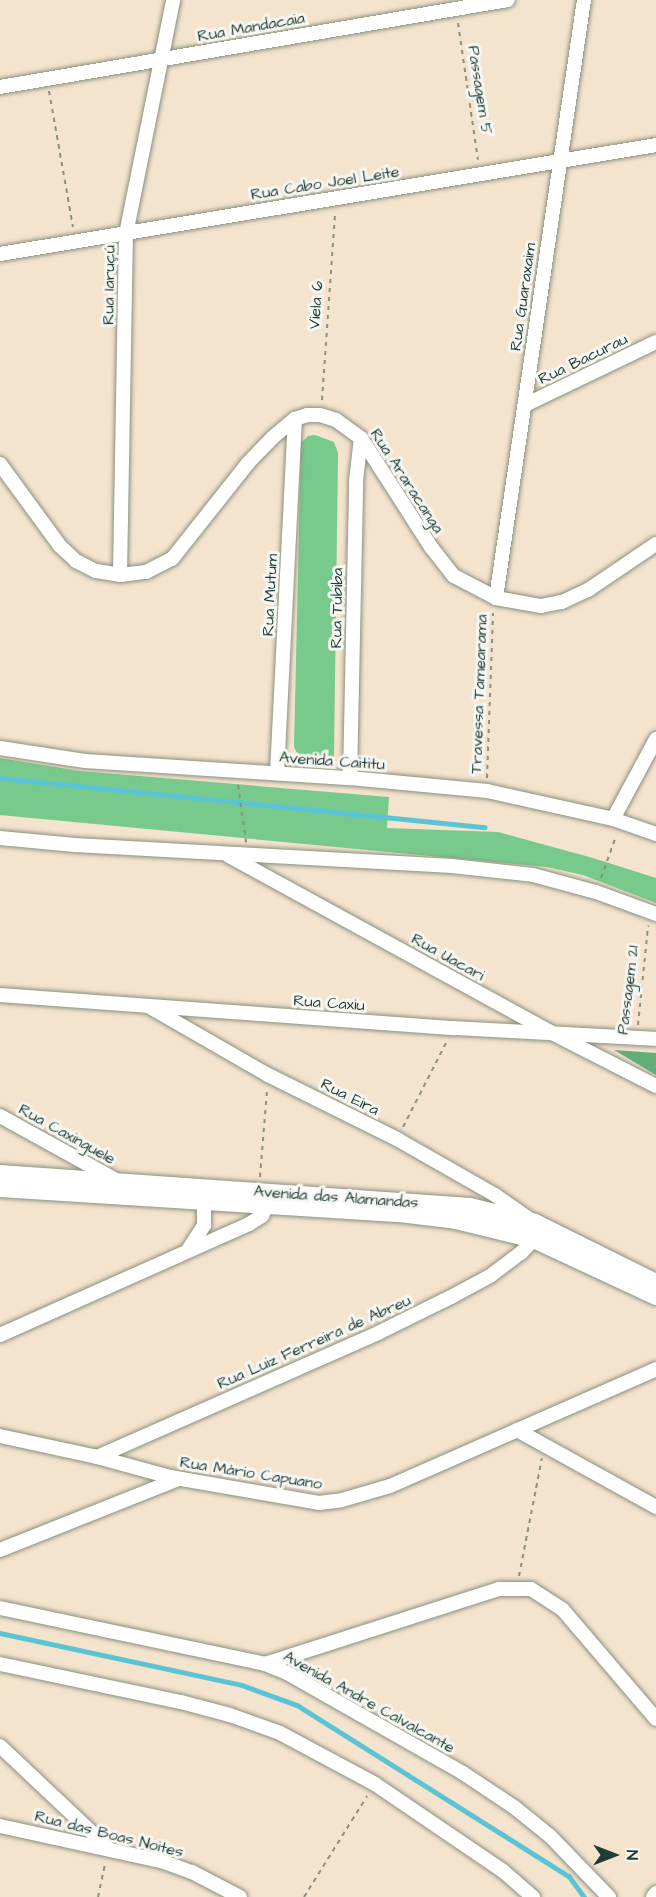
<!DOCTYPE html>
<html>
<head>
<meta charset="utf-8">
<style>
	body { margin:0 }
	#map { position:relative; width:656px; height:1897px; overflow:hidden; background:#f4e3cd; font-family:"Architects Daughter",sans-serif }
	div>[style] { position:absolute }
	.green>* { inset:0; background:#78ca8c }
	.forest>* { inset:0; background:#62ae78 }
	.stream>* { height:4.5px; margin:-2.25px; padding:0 2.25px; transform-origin:2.25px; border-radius:2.25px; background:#5ac4d5 }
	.path>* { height:2px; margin-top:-1px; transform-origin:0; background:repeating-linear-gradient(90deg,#8a9080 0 4.5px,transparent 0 9px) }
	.roads { filter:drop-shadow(0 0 2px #8a9080) drop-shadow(0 0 2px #8a9080) }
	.minor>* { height:14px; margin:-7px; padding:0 7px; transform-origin:7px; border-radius:7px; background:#fff }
	.tertiary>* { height:18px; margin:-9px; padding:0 9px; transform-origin:9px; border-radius:9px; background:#fff }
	span { translate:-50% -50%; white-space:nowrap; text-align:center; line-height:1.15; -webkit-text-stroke:6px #f6f6f2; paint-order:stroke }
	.street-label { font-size:16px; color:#1f3d34 }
	.north { position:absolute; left:584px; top:1825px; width:60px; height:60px; -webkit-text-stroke:4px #f6f6f2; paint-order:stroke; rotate:90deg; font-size:16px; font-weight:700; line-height:24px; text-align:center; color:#1f3d34 }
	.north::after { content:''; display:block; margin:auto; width:21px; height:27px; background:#1f3d34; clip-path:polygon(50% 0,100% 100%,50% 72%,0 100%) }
</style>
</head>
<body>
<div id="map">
	<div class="green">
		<div style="clip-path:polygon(315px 435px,334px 442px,338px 453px,334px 758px,298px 755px,294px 747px,301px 443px,308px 436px)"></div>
		<div style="clip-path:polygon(0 758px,80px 771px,389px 797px,387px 828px,498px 832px,593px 858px,656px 878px,656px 903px,583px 875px,547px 867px,0 815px)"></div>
	</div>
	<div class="forest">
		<div style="clip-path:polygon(614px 1050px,656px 1053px,656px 1075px)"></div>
	</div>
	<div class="stream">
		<div style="left:0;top:778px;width:487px;rotate:5.8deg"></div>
		<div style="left:0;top:1633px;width:248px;rotate:12.1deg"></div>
		<div style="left:242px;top:1685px;width:59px;rotate:20deg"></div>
		<div style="left:297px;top:1705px;width:321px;rotate:32.2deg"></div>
		<div style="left:569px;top:1876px;width:26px;rotate:54deg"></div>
	</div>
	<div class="path">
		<div style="left:458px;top:23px;width:138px;rotate:81.7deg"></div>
		<div style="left:49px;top:91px;width:138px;rotate:80deg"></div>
		<div style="left:322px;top:400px;width:188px;rotate:-86deg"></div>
		<div style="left:487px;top:778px;width:165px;rotate:-87.9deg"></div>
		<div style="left:238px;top:785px;width:58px;rotate:82deg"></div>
		<div style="left:601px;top:878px;width:45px;rotate:-70.3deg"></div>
		<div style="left:638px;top:1025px;width:100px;rotate:-84.2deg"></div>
		<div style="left:403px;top:1127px;width:97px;rotate:-62.9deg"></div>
		<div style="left:260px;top:1177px;width:87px;rotate:-85.4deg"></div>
		<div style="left:519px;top:1576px;width:120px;rotate:-79deg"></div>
		<div style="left:98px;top:1897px;width:35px;rotate:-78deg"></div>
		<div style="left:304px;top:1897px;width:119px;rotate:-58deg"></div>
	</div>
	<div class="roads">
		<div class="minor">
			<div style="left:0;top:87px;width:515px;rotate:-9.72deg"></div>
			<div style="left:0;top:254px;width:665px;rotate:-9.43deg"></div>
			<div style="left:525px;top:405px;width:145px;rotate:-25.7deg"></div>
			<div style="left:0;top:464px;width:102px;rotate:53.8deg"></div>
			<div style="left:60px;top:546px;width:22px;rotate:43deg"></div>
			<div style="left:76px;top:561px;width:22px;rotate:27deg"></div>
			<div style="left:96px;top:571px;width:24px;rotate:9deg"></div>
			<div style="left:120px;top:575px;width:26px;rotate:-7deg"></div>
			<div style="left:146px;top:572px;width:29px;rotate:-27deg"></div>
			<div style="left:172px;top:559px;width:122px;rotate:-51.6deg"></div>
			<div style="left:248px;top:463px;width:35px;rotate:-46deg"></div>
			<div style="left:272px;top:438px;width:30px;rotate:-40deg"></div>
			<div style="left:295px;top:419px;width:13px;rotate:-18deg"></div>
			<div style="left:307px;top:415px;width:13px"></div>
			<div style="left:320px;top:415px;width:17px;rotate:17deg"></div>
			<div style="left:336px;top:420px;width:31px;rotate:36deg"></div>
			<div style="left:361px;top:438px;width:130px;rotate:57.3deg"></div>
			<div style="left:431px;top:547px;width:37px;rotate:52deg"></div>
			<div style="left:454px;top:576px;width:47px;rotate:27.6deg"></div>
			<div style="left:496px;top:598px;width:46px;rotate:10.1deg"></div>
			<div style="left:541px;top:606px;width:21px;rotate:-11deg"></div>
			<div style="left:562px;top:602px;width:29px;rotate:-25deg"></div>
			<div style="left:588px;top:590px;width:82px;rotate:-34.1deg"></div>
			<div style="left:120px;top:575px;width:341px;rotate:-89deg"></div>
			<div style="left:126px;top:234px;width:239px;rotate:-78.6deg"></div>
			<div style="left:496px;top:598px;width:604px;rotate:-81.63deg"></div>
			<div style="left:0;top:748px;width:86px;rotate:8.7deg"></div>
			<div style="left:85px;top:761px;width:266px;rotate:3.7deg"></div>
			<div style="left:350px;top:778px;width:138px;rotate:5.4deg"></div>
			<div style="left:487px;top:791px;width:129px;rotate:12.5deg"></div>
			<div style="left:613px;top:819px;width:46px;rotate:19.2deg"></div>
			<div style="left:277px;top:773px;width:354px;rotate:-87.1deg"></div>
			<div style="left:350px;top:778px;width:297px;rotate:-88.8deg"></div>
			<div style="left:356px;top:481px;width:43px;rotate:-83.4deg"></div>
			<div style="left:613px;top:819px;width:91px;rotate:-61.7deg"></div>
			<div style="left:0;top:838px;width:75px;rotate:5.3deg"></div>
			<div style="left:75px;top:845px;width:378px;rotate:3.2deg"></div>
			<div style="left:452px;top:866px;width:81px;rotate:6.3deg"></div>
			<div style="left:533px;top:875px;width:65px;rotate:15.1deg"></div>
			<div style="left:596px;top:892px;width:64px;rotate:20.1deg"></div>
			<div style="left:229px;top:856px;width:366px;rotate:28.7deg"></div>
			<div style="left:550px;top:1032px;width:119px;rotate:27deg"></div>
			<div style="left:0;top:995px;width:455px;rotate:4.2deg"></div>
			<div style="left:454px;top:1028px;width:202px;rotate:3.1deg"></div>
			<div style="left:0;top:1116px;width:132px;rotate:28.9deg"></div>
			<div style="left:188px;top:1250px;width:30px;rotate:-57deg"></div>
			<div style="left:204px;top:1225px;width:32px;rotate:-90deg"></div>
			<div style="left:0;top:1335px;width:273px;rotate:-24deg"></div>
			<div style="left:249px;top:1224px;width:15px;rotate:-32deg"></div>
			<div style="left:262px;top:1216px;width:19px;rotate:-65deg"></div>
			<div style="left:517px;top:1430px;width:159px;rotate:29deg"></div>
			<div style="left:0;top:1436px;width:99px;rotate:12.2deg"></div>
			<div style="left:97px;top:1457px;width:76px;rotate:15.3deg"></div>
			<div style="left:170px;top:1477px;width:151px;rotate:9.9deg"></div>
			<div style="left:319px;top:1503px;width:23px;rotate:-7deg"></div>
			<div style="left:342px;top:1500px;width:50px;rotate:-16.3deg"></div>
			<div style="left:390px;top:1486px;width:291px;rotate:-23.7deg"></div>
			<div style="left:97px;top:1457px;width:307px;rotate:-23.8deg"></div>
			<div style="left:378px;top:1333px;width:81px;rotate:-26.3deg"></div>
			<div style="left:451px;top:1297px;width:44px;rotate:-28.3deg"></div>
			<div style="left:490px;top:1276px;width:39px;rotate:-37deg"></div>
			<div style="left:521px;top:1253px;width:19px;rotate:-47deg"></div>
			<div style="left:534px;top:1239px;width:16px;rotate:-86deg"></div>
			<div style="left:535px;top:1223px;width:49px;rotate:-145deg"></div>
			<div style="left:495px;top:1195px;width:113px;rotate:-150.3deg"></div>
			<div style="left:397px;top:1139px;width:144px;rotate:-153.6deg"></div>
			<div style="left:268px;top:1075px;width:138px;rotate:-150.1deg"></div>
			<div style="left:0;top:1550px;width:192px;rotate:-21.7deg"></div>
			<div style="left:0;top:1608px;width:271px;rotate:11.9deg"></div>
			<div style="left:265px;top:1664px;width:24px;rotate:22deg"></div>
			<div style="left:287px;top:1673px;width:202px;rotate:29.6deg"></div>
			<div style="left:463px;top:1773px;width:61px;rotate:33.7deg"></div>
			<div style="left:514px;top:1807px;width:46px;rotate:38.9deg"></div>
			<div style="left:550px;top:1836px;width:85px;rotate:46deg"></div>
			<div style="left:0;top:1664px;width:185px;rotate:11.9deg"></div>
			<div style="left:181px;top:1702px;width:51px;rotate:14.9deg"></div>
			<div style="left:230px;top:1715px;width:53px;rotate:19.8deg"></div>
			<div style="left:280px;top:1733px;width:108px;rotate:28.2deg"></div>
			<div style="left:375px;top:1784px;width:155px;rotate:34.2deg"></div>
			<div style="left:503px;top:1871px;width:40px;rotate:41deg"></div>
			<div style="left:265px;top:1664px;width:246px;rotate:-17.8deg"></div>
			<div style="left:499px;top:1589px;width:32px"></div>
			<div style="left:531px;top:1589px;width:38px;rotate:33deg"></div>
			<div style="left:563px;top:1610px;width:143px;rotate:49.5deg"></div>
			<div style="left:0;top:1746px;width:147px;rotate:43.3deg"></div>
			<div style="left:0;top:1826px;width:165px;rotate:12.3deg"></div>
			<div style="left:161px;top:1861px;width:33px;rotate:20deg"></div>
			<div style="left:192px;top:1872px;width:54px;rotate:27.5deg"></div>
			<div style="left:653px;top:1897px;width:5px;rotate:-53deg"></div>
		</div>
		<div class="tertiary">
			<div style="left:0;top:1174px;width:471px;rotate:4deg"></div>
			<div style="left:470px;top:1207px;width:67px;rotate:13.8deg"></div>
			<div style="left:535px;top:1223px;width:135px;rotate:26.4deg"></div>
			<div style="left:0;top:1188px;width:409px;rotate:3.6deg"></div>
			<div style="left:408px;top:1214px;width:48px;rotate:7.1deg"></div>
			<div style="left:456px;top:1220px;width:80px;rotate:13.7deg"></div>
			<div style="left:534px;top:1239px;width:135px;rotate:25deg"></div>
		</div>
	</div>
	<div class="street-label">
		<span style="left:251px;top:27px;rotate:-10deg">Rua Mandacaia</span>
		<span style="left:480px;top:90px;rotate:81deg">Passagem 5</span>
		<span style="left:325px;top:183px;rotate:-9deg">Rua Cabo Joel Leite</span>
		<span style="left:109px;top:285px;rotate:-89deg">Rua Iaruçú</span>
		<span style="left:523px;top:297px;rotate:-82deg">Rua Guaraxaim</span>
		<span style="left:316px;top:305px;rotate:-86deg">Viela 6</span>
		<span style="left:583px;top:359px;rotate:-26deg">Rua Bacurau</span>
		<span style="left:407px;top:481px;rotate:57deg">Rua Araracanga</span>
		<span style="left:270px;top:595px;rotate:-87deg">Rua Mutum</span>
		<span style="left:337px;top:608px;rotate:-89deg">Rua Tubiba</span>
		<span style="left:479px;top:694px;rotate:-88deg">Travessa Tamearama</span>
		<span style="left:332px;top:761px;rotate:4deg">Avenida Caititu</span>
		<span style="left:448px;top:957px;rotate:29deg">Rua Uacari</span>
		<span style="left:628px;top:990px;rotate:-83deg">Passagem 21</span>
		<span style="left:329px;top:1003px;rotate:4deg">Rua Caxiu</span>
		<span style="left:350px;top:1097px;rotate:27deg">Rua Eira</span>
		<span style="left:67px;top:1134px;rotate:29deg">Rua Caxinguele</span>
		<span style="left:336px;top:1197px;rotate:4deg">Avenida das Alamandas</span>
		<span style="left:314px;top:1342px;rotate:-24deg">Rua Luiz Ferreira de Abreu</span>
		<span style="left:251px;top:1473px;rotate:9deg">Rua Mário Capuano</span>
		<span style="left:369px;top:1702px;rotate:29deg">Avenida Andre Calvalcante</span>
		<span style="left:109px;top:1834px;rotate:14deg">Rua das Boas Noites</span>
	</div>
	<div class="north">N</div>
</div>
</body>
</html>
